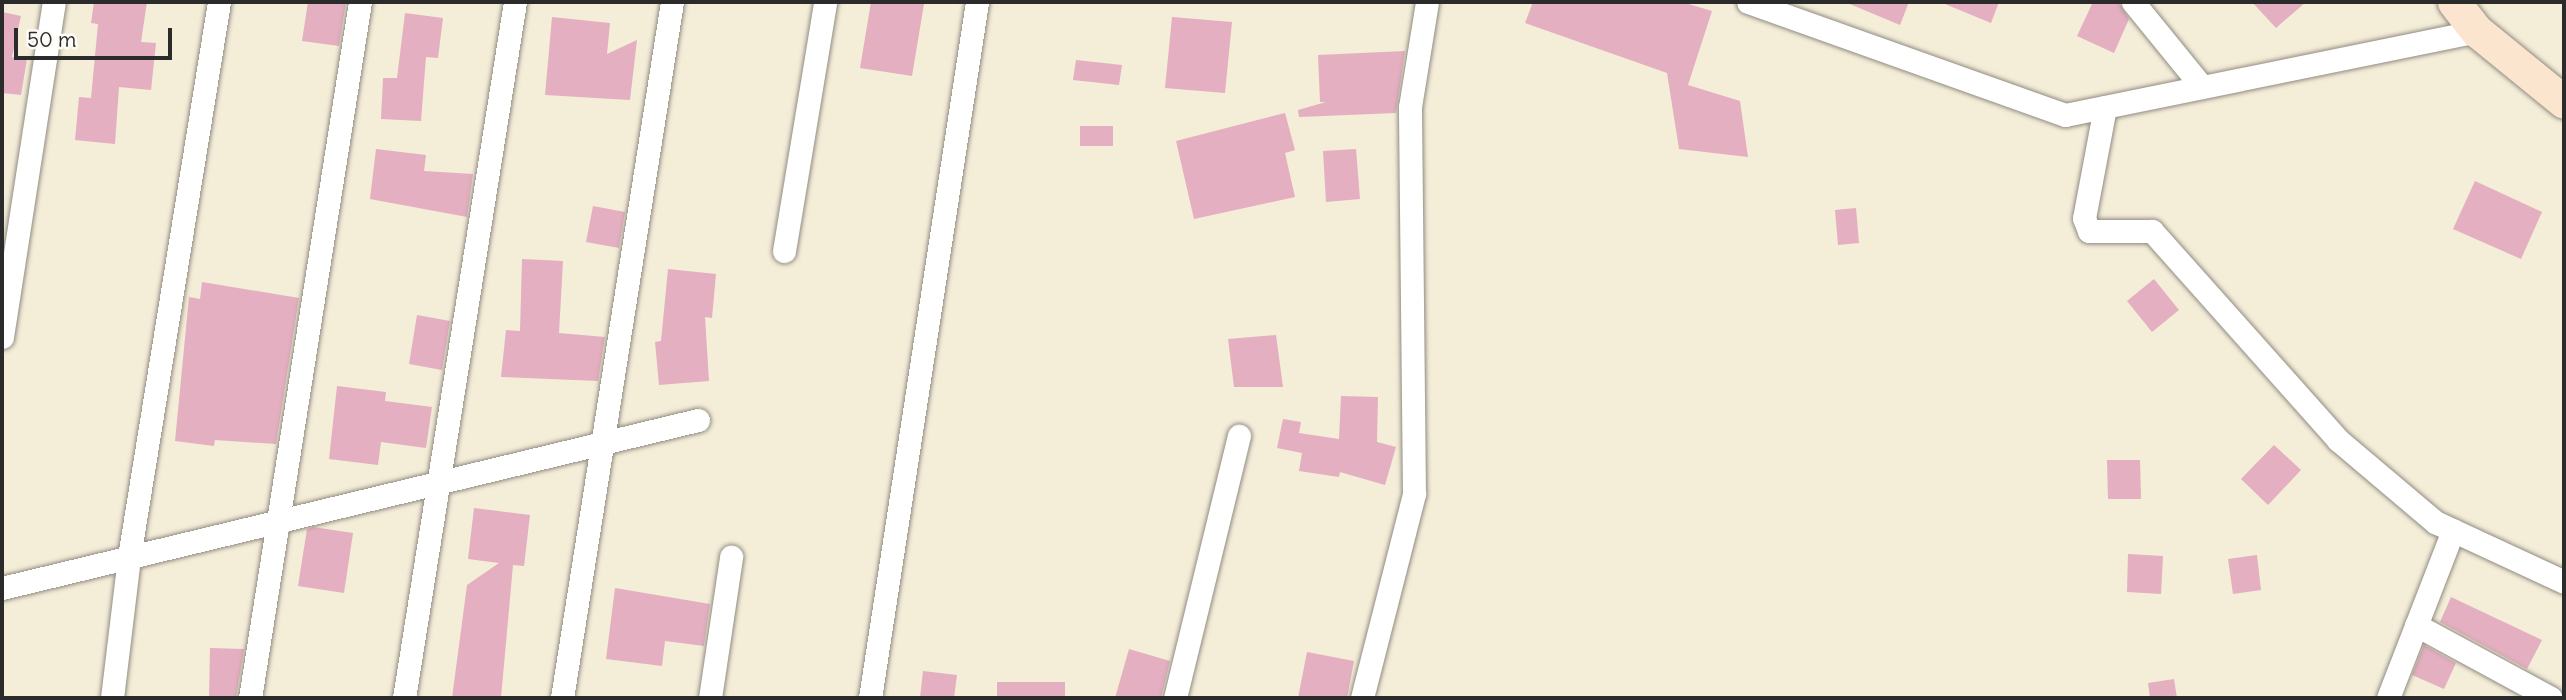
<!DOCTYPE html>
<html>
<head>
<meta charset="utf-8">
<style>
	body { margin:0 }
	#map { position:relative; width:2566px; height:700px; overflow:hidden; background:#f4edd8; font-family:Delius,sans-serif }
	div>[style] { position:absolute }
	.building>* { inset:0; background:#e4afc0 }
	.roads { filter:drop-shadow(0 0 2px #908c82) drop-shadow(0 0 2px #908c82) }
	.street>* { height:23px; margin:-11.5px; padding:0 11.5px; transform-origin:11.5px; border-radius:11.5px; background:#fff }
	.secondary>* { height:33px; margin:-16.5px; padding:0 16.5px; transform-origin:16.5px; border-radius:16.5px; background:#fbe5cf }
	span { translate:-50% -50%; white-space:nowrap; text-align:center; line-height:1.15; -webkit-text-stroke:7px #fdfcf7; paint-order:stroke }
	.frame { position:absolute; inset:0; border:4px solid #2b2b2b; pointer-events:none }
	.scale { position:absolute; left:14px; top:28px; width:158px; height:32px; box-sizing:border-box; border:4px solid #2b2b2b; border-top:0; padding-left:9px; font-size:21px; line-height:24px; white-space:nowrap; color:#2b2b2b; -webkit-text-stroke:5px #fdfcf7; paint-order:stroke }
</style>
</head>
<body>
<div id="map">
	<div class="building">
		<div style="clip-path:polygon(94px 2px,147px 2px,141px 42px,156px 43px,151px 90px,119px 87px,115px 144px,75px 140px,79px 97px,91px 98px,98px 24px,91px 23px)"></div>
		<div style="clip-path:polygon(308px 2px,346px 2px,339px 46px,302px 41px)"></div>
		<div style="clip-path:polygon(871px 2px,924px 4px,912px 76px,860px 68px)"></div>
		<div style="clip-path:polygon(1533px 2px,1682px 2px,1712px 11px,1688px 85px,1740px 101px,1748px 157px,1679px 149px,1667px 73px,1525px 23px)"></div>
		<div style="clip-path:polygon(1845px 2px,1909px 2px,1900px 25px)"></div>
		<div style="clip-path:polygon(1940px 2px,1999px 2px,1991px 23px)"></div>
		<div style="clip-path:polygon(2093px 2px,2119px 3px,2129px 19px,2114px 53px,2077px 36px)"></div>
		<div style="clip-path:polygon(2252px 2px,2306px 2px,2276px 28px)"></div>
		<div style="clip-path:polygon(2px 12px,21px 16px,12px 57px,27px 59px,21px 95px,2px 93px)"></div>
		<div style="clip-path:polygon(405px 13px,443px 18px,438px 58px,426px 57px,421px 121px,381px 119px,383px 78px,397px 78px)"></div>
		<div style="clip-path:polygon(552px 17px,610px 23px,607px 54px,637px 40px,630px 100px,545px 95px)"></div>
		<div style="clip-path:polygon(1172px 17px,1232px 22px,1225px 93px,1165px 88px)"></div>
		<div style="clip-path:polygon(1405px 51px,1396px 113px,1299px 117px,1298px 110px,1326px 102px,1320px 102px,1318px 55px)"></div>
		<div style="clip-path:polygon(1076px 60px,1122px 65px,1119px 85px,1073px 80px)"></div>
		<div style="clip-path:polygon(1285px 113px,1295px 150px,1285px 153px,1295px 197px,1194px 219px,1176px 141px)"></div>
		<div style="clip-path:polygon(1080px 126px,1113px 126px,1113px 146px,1080px 146px)"></div>
		<div style="clip-path:polygon(376px 149px,426px 155px,424px 171px,473px 174px,467px 217px,370px 199px)"></div>
		<div style="clip-path:polygon(1356px 149px,1360px 199px,1326px 202px,1323px 151px)"></div>
		<div style="clip-path:polygon(2475px 181px,2542px 212px,2521px 259px,2453px 229px)"></div>
		<div style="clip-path:polygon(593px 206px,625px 212px,619px 248px,586px 242px)"></div>
		<div style="clip-path:polygon(1856px 208px,1859px 243px,1838px 245px,1835px 210px)"></div>
		<div style="clip-path:polygon(522px 259px,563px 261px,559px 333px,605px 337px,598px 381px,501px 377px,506px 330px,520px 331px)"></div>
		<div style="clip-path:polygon(668px 269px,716px 274px,712px 318px,705px 317px,709px 381px,659px 385px,655px 342px,661px 341px)"></div>
		<div style="clip-path:polygon(2154px 279px,2179px 310px,2152px 332px,2127px 301px)"></div>
		<div style="clip-path:polygon(202px 282px,299px 298px,276px 444px,215px 440px,214px 446px,175px 441px,189px 297px,200px 299px)"></div>
		<div style="clip-path:polygon(417px 315px,450px 321px,442px 370px,409px 364px)"></div>
		<div style="clip-path:polygon(1276px 335px,1283px 387px,1234px 387px,1228px 339px)"></div>
		<div style="clip-path:polygon(337px 386px,386px 392px,385px 401px,432px 407px,426px 448px,381px 442px,378px 465px,329px 459px)"></div>
		<div style="clip-path:polygon(1341px 396px,1378px 397px,1377px 442px,1396px 447px,1385px 485px,1340px 472px,1339px 477px,1299px 471px,1302px 453px,1277px 448px,1283px 419px,1301px 422px,1299px 433px,1339px 439px)"></div>
		<div style="clip-path:polygon(2274px 445px,2301px 470px,2268px 505px,2241px 479px)"></div>
		<div style="clip-path:polygon(2107px 460px,2140px 460px,2141px 499px,2108px 499px)"></div>
		<div style="clip-path:polygon(474px 508px,530px 515px,524px 566px,513px 565px,501px 698px,452px 698px,467px 585px,499px 563px,468px 559px)"></div>
		<div style="clip-path:polygon(313px 527px,353px 533px,344px 593px,298px 586px,307px 529px)"></div>
		<div style="clip-path:polygon(2128px 554px,2163px 556px,2161px 594px,2127px 592px)"></div>
		<div style="clip-path:polygon(2257px 555px,2261px 590px,2233px 594px,2228px 559px)"></div>
		<div style="clip-path:polygon(615px 588px,710px 604px,704px 646px,665px 641px,662px 666px,606px 659px)"></div>
		<div style="clip-path:polygon(2451px 597px,2542px 640px,2527px 669px,2440px 622px)"></div>
		<div style="clip-path:polygon(2424px 645px,2456px 663px,2444px 689px,2412px 675px)"></div>
		<div style="clip-path:polygon(210px 648px,244px 649px,236px 698px,209px 698px)"></div>
		<div style="clip-path:polygon(1129px 649px,1170px 661px,1161px 698px,1115px 698px)"></div>
		<div style="clip-path:polygon(1307px 652px,1354px 661px,1347px 698px,1298px 698px)"></div>
		<div style="clip-path:polygon(923px 671px,957px 675px,954px 698px,920px 698px)"></div>
		<div style="clip-path:polygon(2174px 679px,2177px 698px,2150px 698px,2148px 683px)"></div>
		<div style="clip-path:polygon(997px 682px,1065px 682px,1065px 698px,997px 698px)"></div>
	</div>
	<div class="roads">
		<div class="street">
			<div style="left:1748px;top:2px;width:337px;rotate:19.6deg"></div>
			<div style="left:2065px;top:115px;width:420px;rotate:-11.5deg"></div>
			<div style="left:2133px;top:2px;width:109px;rotate:50.9deg"></div>
			<div style="left:2105px;top:107px;width:113px;rotate:100.7deg"></div>
			<div style="left:2084px;top:218px;width:14px;rotate:69deg"></div>
			<div style="left:2089px;top:231px;width:63px"></div>
			<div style="left:2152px;top:231px;width:280px;rotate:48.3deg"></div>
			<div style="left:2338px;top:440px;width:127px;rotate:40.2deg"></div>
			<div style="left:2435px;top:522px;width:142px;rotate:24.9deg"></div>
			<div style="left:784px;top:251px;width:252px;rotate:-80.6deg"></div>
			<div style="left:2px;top:337px;width:339px;rotate:-81.2deg"></div>
			<div style="left:2px;top:588px;width:716px;rotate:-13.57deg"></div>
			<div style="left:2416px;top:625px;width:153px;rotate:28.4deg"></div>
			<div style="left:112px;top:698px;width:142px;rotate:-83.1deg"></div>
			<div style="left:129px;top:557px;width:562px;rotate:-80.79deg"></div>
			<div style="left:250px;top:698px;width:705px;rotate:-81.02deg"></div>
			<div style="left:404px;top:698px;width:705px;rotate:-80.94deg"></div>
			<div style="left:562px;top:698px;width:705px;rotate:-81.02deg"></div>
			<div style="left:710px;top:698px;width:143px;rotate:-81.5deg"></div>
			<div style="left:870px;top:698px;width:704px;rotate:-81.26deg"></div>
			<div style="left:1175px;top:698px;width:270px;rotate:-76.3deg"></div>
			<div style="left:1362px;top:698px;width:211px;rotate:-75.7deg"></div>
			<div style="left:1414px;top:494px;width:387px;rotate:-90.6deg"></div>
			<div style="left:1410px;top:107px;width:106px;rotate:-80.8deg"></div>
			<div style="left:2388px;top:698px;width:180px;rotate:-68.8deg"></div>
		</div>
		<div class="secondary">
			<div style="left:2454px;top:2px;width:37px;rotate:52deg"></div>
			<div style="left:2477px;top:31px;width:112px;rotate:39.2deg"></div>
		</div>
	</div>
	<div class="frame"></div>
	<div class="scale">50 m</div>
</div>
</body>
</html>
